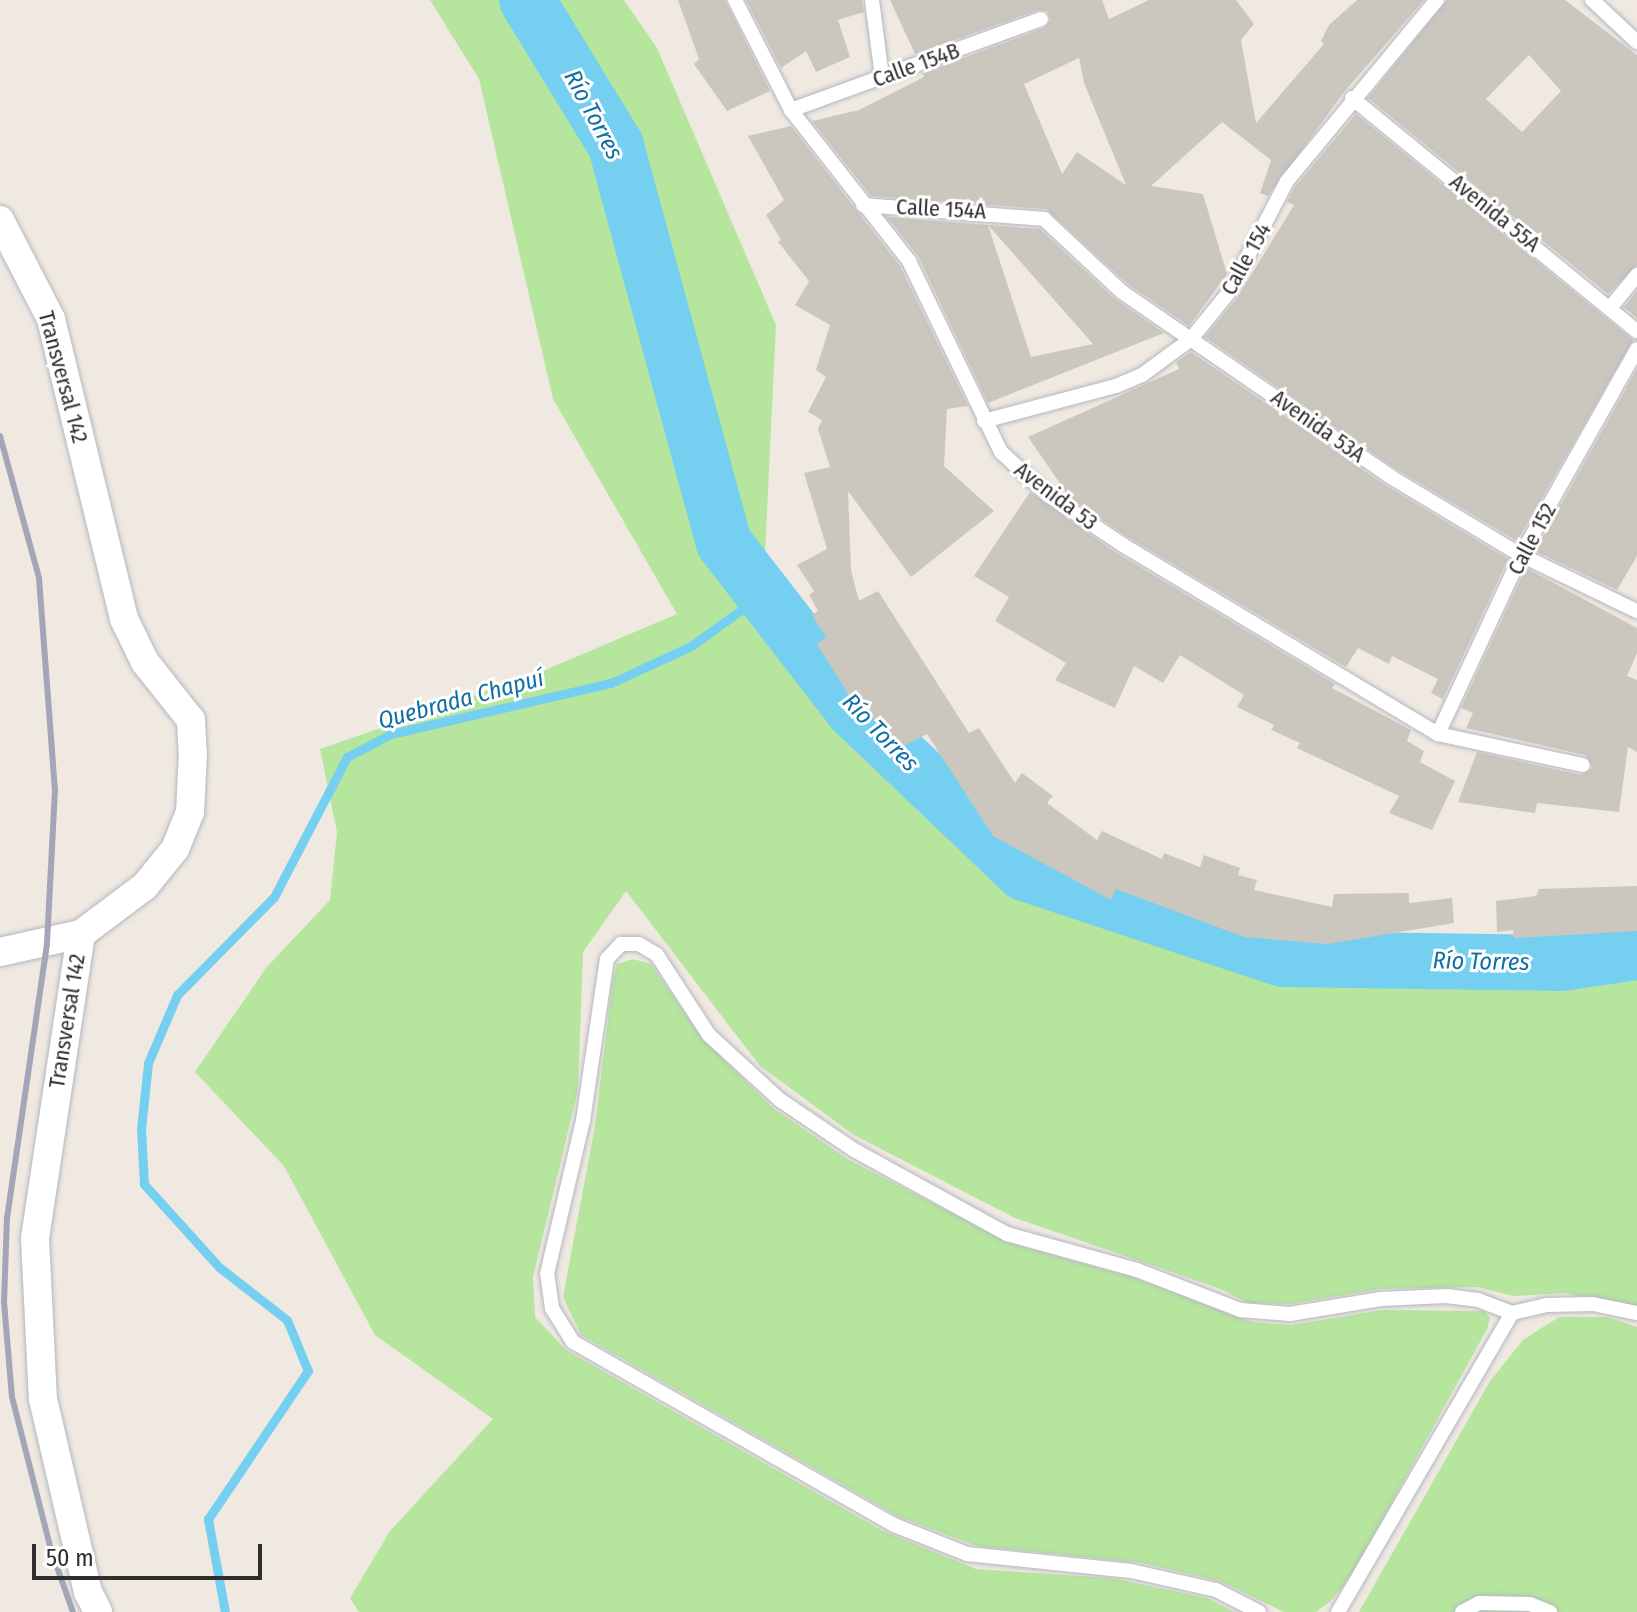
<!DOCTYPE html>
<html>
<head>
<meta charset="utf-8">
<style>
	body { margin:0 }
	#map { position:relative; width:1637px; height:1612px; overflow:hidden; background:#efe9e1; font-family:"Fira Sans Condensed",sans-serif }
	div>[style] { position:absolute }
	.green>* { inset:0; background:#b6e59e }
	.stream>* { height:9px; margin:-4.5px; padding:0 4.5px; transform-origin:4.5px; border-radius:4.5px; background:#75cff0 }
	.river>* { height:56px; margin:-28px; padding:0 28px; transform-origin:28px; border-radius:28px; background:#75cff0 }
	.building>* { inset:0; background:#cbc7bf }
	.roads { filter:drop-shadow(0 0 2px #b4b7c1) drop-shadow(0 0 2px #b4b7c1) }
	.lane>* { height:14px; margin:-7px; padding:0 7px; transform-origin:7px; border-radius:7px; background:#fff }
	.street>* { height:28px; margin:-14px; padding:0 14px; transform-origin:14px; border-radius:14px; background:#fff }
	.rail>* { height:6px; margin:-3px; padding:0 3px; transform-origin:3px; border-radius:3px; background:#a3a6b8 }
	span { translate:-50% -50%; white-space:nowrap; text-align:center; line-height:1.15; -webkit-text-stroke:6px #fff; paint-order:stroke }
	.street-label { font-size:22px; color:#2e2e2e }
	.water-label { font-size:24px; color:#0d6fa3; font-style:italic }
	.scale { position:absolute; left:32px; top:1544px; width:230px; height:36px; box-sizing:border-box; border:4px solid #2e2e2e; border-top:0; padding-left:10px; font-size:24px; line-height:28px; white-space:nowrap; color:#2e2e2e; -webkit-text-stroke:6px #fff; paint-order:stroke }
</style>
</head>
<body>
<div id="map">
	<div class="green">
		<div style="clip-path:polygon(430px 0,624px 0,657px 48px,776px 325px,763px 594px,854px 711px,1024px 873px,1283px 959px,1561px 963px,1637px 952px,1637px 1308px,1565px 1293px,1514px 1296px,1477px 1287px,1381px 1289px,1290px 1304px,1248px 1303px,1221px 1289px,1015px 1218px,854px 1135px,760px 1066px,626px 891px,583px 952px,578px 1090px,533px 1277px,535px 1317px,566px 1350px,883px 1531px,976px 1569px,1111px 1578px,1207px 1598px,1235px 1612px,359px 1612px,350px 1598px,390px 1531px,493px 1419px,375px 1335px,284px 1166px,195px 1072px,266px 968px,330px 900px,337px 832px,320px 749px,531px 676px,677px 614px,553px 399px,479px 79px)"></div>
		<div style="clip-path:polygon(633px 959px,651px 964px,703px 1039px,773px 1108px,849px 1160px,1010px 1243px,1132px 1277px,1252px 1322px,1291px 1325px,1383px 1310px,1484px 1311px,1490px 1318px,1487px 1329px,1352px 1575px,1331px 1601px,1316px 1612px,1284px 1612px,1219px 1581px,1142px 1563px,977px 1546px,899px 1517px,581px 1335px,563px 1297px,595px 1126px,612px 985px,617px 964px)"></div>
		<div style="clip-path:polygon(1559px 1317px,1608px 1317px,1637px 1327px,1637px 1612px,1359px 1612px,1490px 1381px,1523px 1340px)"></div>
	</div>
	<div class="stream">
		<div style="left:225px;top:1612px;width:95px;rotate:-100.4deg"></div>
		<div style="left:208px;top:1519px;width:179px;rotate:-56deg"></div>
		<div style="left:308px;top:1371px;width:55px;rotate:-112.4deg"></div>
		<div style="left:287px;top:1320px;width:86px;rotate:-142.1deg"></div>
		<div style="left:219px;top:1267px;width:112px;rotate:-132.1deg"></div>
		<div style="left:144px;top:1184px;width:55px;rotate:-93.1deg"></div>
		<div style="left:141px;top:1129px;width:66px;rotate:-83.9deg"></div>
		<div style="left:148px;top:1063px;width:74px;rotate:-66.9deg"></div>
		<div style="left:177px;top:995px;width:138px;rotate:-45.3deg"></div>
		<div style="left:274px;top:897px;width:158px;rotate:-62.5deg"></div>
		<div style="left:347px;top:757px;width:50px;rotate:-27.6deg"></div>
		<div style="left:391px;top:734px;width:226px;rotate:-13.1deg"></div>
		<div style="left:611px;top:683px;width:88px;rotate:-24.8deg"></div>
		<div style="left:691px;top:646px;width:89px;rotate:-35.8deg"></div>
	</div>
	<div class="river">
		<div style="left:527px;top:0;width:171px;rotate:58.6deg"></div>
		<div style="left:616px;top:146px;width:411px;rotate:74.8deg"></div>
		<div style="left:724px;top:543px;width:212px;rotate:52.3deg"></div>
		<div style="left:854px;top:711px;width:235px;rotate:43.6deg"></div>
		<div style="left:1024px;top:873px;width:273px;rotate:18.4deg"></div>
		<div style="left:1283px;top:959px;width:278px;rotate:0.8deg"></div>
		<div style="left:1561px;top:963px;width:77px;rotate:-8.2deg"></div>
	</div>
	<div class="building">
		<div style="clip-path:polygon(678px 0,725px 0,770px 91px,727px 111px,694px 64px,699px 59px)"></div>
		<div style="clip-path:polygon(746px 0,862px 0,864px 12px,838px 20px,850px 57px,816px 72px,806px 51px,781px 68px)"></div>
		<div style="clip-path:polygon(evenodd,890px 0,1102px 0,1109px 19px,1149px 0,1236px 0,1254px 24px,1241px 40px,1256px 123px,1324px 44px,1321px 41px,1329px 25px,1357px 0,1424px 0,1344px 92px,1268px 196px,1260px 193px,1271px 160px,1222px 122px,1151px 186px,1203px 194px,1227px 274px,1189px 326px,1128px 284px,1046px 209px,871px 196px,812px 121px,859px 110px,924px 77px,923px 73px,1044px 28px,1051px 20px,1047px 11px,1038px 10px,915px 54px,890px 0,1079px 58px,1084px 83px,1126px 185px,1077px 152px,1062px 174px,1024px 84px,1079px 58px)"></div>
		<div style="clip-path:polygon(evenodd,1447px 0,1565px 0,1637px 55px,1637px 265px,1608px 294px,1368px 98px,1447px 0,1529px 55px,1561px 91px,1522px 132px,1486px 99px,1529px 55px)"></div>
		<div style="clip-path:polygon(1356px 114px,1633px 340px,1517px 541px,1396px 469px,1205px 337px,1237px 298px,1294px 205px,1287px 202px,1295px 187px)"></div>
		<div style="clip-path:polygon(791px 126px,900px 266px,968px 406px,947px 409px,944px 466px,994px 511px,911px 577px,848px 491px,851px 570px,859px 601px,878px 591px,969px 733px,979px 728px,1015px 783px,1022px 773px,1053px 796px,1047px 803px,1097px 840px,1102px 831px,1162px 859px,1164px 853px,1200px 867px,1204px 855px,1240px 868px,1238px 875px,1257px 880px,1254px 890px,1332px 907px,1334px 894px,1409px 893px,1409px 903px,1452px 898px,1454px 923px,1328px 944px,1244px 937px,1116px 889px,1111px 900px,993px 836px,927px 734px,900px 748px,860px 703px,855px 705px,817px 644px,826px 637px,812px 615px,818px 611px,809px 595px,814px 591px,797px 565px,827px 549px,804px 473px,830px 467px,818px 429px,822px 420px,808px 412px,826px 377px,816px 370px,830px 325px,795px 305px,809px 281px,778px 242px,781px 240px,766px 215px,784px 200px,748px 136px)"></div>
		<div style="clip-path:polygon(887px 217px,988px 225px,1031px 357px,1093px 344px,988px 225px,1040px 229px,1115px 299px,1164px 333px,988px 403px,918px 256px)"></div>
		<div style="clip-path:polygon(1637px 291px,1637px 318px,1624px 307px)"></div>
		<div style="clip-path:polygon(1191px 352px,1385px 485px,1508px 559px,1443px 699px,1431px 693px,1438px 679px,1392px 656px,1389px 664px,1358px 648px,1346px 667px,1128px 537px,1070px 498px,1028px 437px,1179px 369px,1176px 362px)"></div>
		<div style="clip-path:polygon(1637px 369px,1637px 556px,1617px 590px,1535px 551px)"></div>
		<div style="clip-path:polygon(1030px 492px,1118px 554px,1335px 684px,1332px 688px,1411px 730px,1407px 741px,1424px 751px,1420px 762px,1455px 781px,1432px 830px,1389px 813px,1399px 796px,1297px 748px,1300px 743px,1271px 730px,1274px 725px,1237px 707px,1244px 695px,1180px 655px,1163px 683px,1134px 666px,1115px 708px,1055px 680px,1066px 663px,995px 621px,1009px 597px,974px 576px)"></div>
		<div style="clip-path:polygon(1526px 568px,1637px 628px,1637px 653px,1627px 676px,1637px 680px,1637px 752px,1628px 747px,1619px 812px,1537px 803px,1535px 813px,1458px 802px,1477px 752px,1581px 775px,1593px 768px,1585px 755px,1466px 728px,1473px 713px,1461px 708px)"></div>
		<div style="clip-path:polygon(1637px 886px,1637px 931px,1514px 938px,1513px 930px,1497px 932px,1496px 901px,1536px 896px,1539px 889px)"></div>
	</div>
	<div class="roads">
		<div class="lane">
			<div style="left:735px;top:0;width:123px;rotate:63deg"></div>
			<div style="left:791px;top:110px;width:192px;rotate:52deg"></div>
			<div style="left:909px;top:261px;width:212px;rotate:64.3deg"></div>
			<div style="left:1001px;top:452px;width:64px;rotate:42.5deg"></div>
			<div style="left:1048px;top:495px;width:90px;rotate:33.7deg"></div>
			<div style="left:1123px;top:545px;width:367px;rotate:31deg"></div>
			<div style="left:1438px;top:734px;width:148px;rotate:12.1deg"></div>
			<div style="left:872px;top:0;width:78px;rotate:82.6deg"></div>
			<div style="left:1592px;top:0;width:62px;rotate:43deg"></div>
			<div style="left:1352px;top:98px;width:368px;rotate:39.3deg"></div>
			<div style="left:791px;top:110px;width:266px;rotate:-20deg"></div>
			<div style="left:863px;top:205px;width:182px;rotate:4.4deg"></div>
			<div style="left:1044px;top:219px;width:107px;rotate:43.1deg"></div>
			<div style="left:1122px;top:292px;width:326px;rotate:34.5deg"></div>
			<div style="left:1391px;top:477px;width:152px;rotate:31deg"></div>
			<div style="left:1521px;top:555px;width:129px;rotate:25.8deg"></div>
			<div style="left:1610px;top:308px;width:43px;rotate:-50.7deg"></div>
			<div style="left:984px;top:421px;width:137px;rotate:-14.9deg"></div>
			<div style="left:1116px;top:386px;width:28px;rotate:-23deg"></div>
			<div style="left:1142px;top:375px;width:61px;rotate:-36.3deg"></div>
			<div style="left:1191px;top:339px;width:60px;rotate:-51deg"></div>
			<div style="left:1229px;top:292px;width:125px;rotate:-62.4deg"></div>
			<div style="left:1287px;top:181px;width:235px;rotate:-50.4deg"></div>
			<div style="left:1438px;top:734px;width:197px;rotate:-65.1deg"></div>
			<div style="left:1521px;top:555px;width:236px;rotate:-60.6deg"></div>
			<div style="left:1259px;top:1612px;width:48px;rotate:-152.9deg"></div>
			<div style="left:1216px;top:1590px;width:87px;rotate:-167.4deg"></div>
			<div style="left:1131px;top:1571px;width:165px;rotate:-174.1deg"></div>
			<div style="left:967px;top:1554px;width:79px;rotate:-158.3deg"></div>
			<div style="left:894px;top:1525px;width:369px;rotate:-150.3deg"></div>
			<div style="left:573px;top:1342px;width:40px;rotate:-122deg"></div>
			<div style="left:552px;top:1308px;width:34px;rotate:-98deg"></div>
			<div style="left:547px;top:1274px;width:157px;rotate:-76.8deg"></div>
			<div style="left:583px;top:1121px;width:164px;rotate:-81.6deg"></div>
			<div style="left:607px;top:959px;width:21px;rotate:-47deg"></div>
			<div style="left:621px;top:944px;width:18px"></div>
			<div style="left:639px;top:944px;width:21px;rotate:31deg"></div>
			<div style="left:657px;top:955px;width:95px;rotate:57deg"></div>
			<div style="left:709px;top:1035px;width:96px;rotate:42.5deg"></div>
			<div style="left:780px;top:1100px;width:89px;rotate:34deg"></div>
			<div style="left:854px;top:1150px;width:175px;rotate:28.8deg"></div>
			<div style="left:1007px;top:1234px;width:135px;rotate:15.5deg"></div>
			<div style="left:1137px;top:1270px;width:110px;rotate:21.2deg"></div>
			<div style="left:1240px;top:1310px;width:50px;rotate:4.6deg"></div>
			<div style="left:1290px;top:1314px;width:92px;rotate:-9.4deg"></div>
			<div style="left:1381px;top:1299px;width:65px;rotate:-2.6deg"></div>
			<div style="left:1446px;top:1296px;width:32px;rotate:7deg"></div>
			<div style="left:1478px;top:1300px;width:36px;rotate:21deg"></div>
			<div style="left:1338px;top:1612px;width:346px;rotate:-59.8deg"></div>
			<div style="left:1512px;top:1313px;width:35px;rotate:-13deg"></div>
			<div style="left:1546px;top:1305px;width:47px;rotate:-1.2deg"></div>
			<div style="left:1593px;top:1304px;width:45px;rotate:11.6deg"></div>
			<div style="left:1462px;top:1612px;width:19px;rotate:-28deg"></div>
			<div style="left:1479px;top:1603px;width:51px;rotate:1.1deg"></div>
			<div style="left:1530px;top:1604px;width:22px;rotate:22deg"></div>
		</div>
		<div class="street">
			<div style="left:0;top:220px;width:111px;rotate:62.7deg"></div>
			<div style="left:51px;top:319px;width:309px;rotate:76.3deg"></div>
			<div style="left:124px;top:619px;width:48px;rotate:64deg"></div>
			<div style="left:145px;top:662px;width:74px;rotate:51.6deg"></div>
			<div style="left:191px;top:720px;width:33px;rotate:87deg"></div>
			<div style="left:193px;top:753px;width:59px;rotate:92.9deg"></div>
			<div style="left:190px;top:812px;width:40px;rotate:112deg"></div>
			<div style="left:175px;top:849px;width:48px;rotate:129deg"></div>
			<div style="left:145px;top:886px;width:80px;rotate:143.1deg"></div>
			<div style="left:81px;top:934px;width:83px;rotate:167.5deg"></div>
			<div style="left:81px;top:934px;width:307px;rotate:98.6deg"></div>
			<div style="left:35px;top:1238px;width:161px;rotate:87.2deg"></div>
			<div style="left:43px;top:1399px;width:198px;rotate:76.9deg"></div>
			<div style="left:88px;top:1592px;width:22px;rotate:63deg"></div>
		</div>
	</div>
	<div class="rail">
		<div style="left:0;top:436px;width:147px;rotate:74.6deg"></div>
		<div style="left:39px;top:578px;width:213px;rotate:85.7deg"></div>
		<div style="left:55px;top:790px;width:154px;rotate:93deg"></div>
		<div style="left:47px;top:944px;width:276px;rotate:98.3deg"></div>
		<div style="left:7px;top:1217px;width:85px;rotate:92deg"></div>
		<div style="left:4px;top:1302px;width:95px;rotate:85.2deg"></div>
		<div style="left:12px;top:1397px;width:158px;rotate:75.7deg"></div>
		<div style="left:51px;top:1550px;width:66px;rotate:70.5deg"></div>
	</div>
	<div class="street-label">
		<span style="left:916px;top:65px;rotate:-20deg">Calle 154B</span>
		<span style="left:941px;top:209px;rotate:3deg">Calle 154A</span>
		<span style="left:1495px;top:213px;rotate:39deg">Avenida 55A</span>
		<span style="left:1246px;top:259px;rotate:-61deg">Calle 154</span>
		<span style="left:63px;top:377px;rotate:75deg">Transversal 142</span>
		<span style="left:1318px;top:426px;rotate:35deg">Avenida 53A</span>
		<span style="left:1056px;top:496px;rotate:37deg">Avenida 53</span>
		<span style="left:1532px;top:539px;rotate:-62deg">Calle 152</span>
		<span style="left:67px;top:1021px;rotate:-81deg">Transversal 142</span>
	</div>
	<div class="water-label">
		<span style="left:593px;top:115px;rotate:62deg">Río Torres</span>
		<span style="left:461px;top:700px;rotate:-15deg">Quebrada Chapuí</span>
		<span style="left:880px;top:733px;rotate:46deg">Río Torres</span>
		<span style="left:1481px;top:962px;rotate:1deg">Río Torres</span>
	</div>
	<div class="scale">50 m</div>
</div>
</body>
</html>
